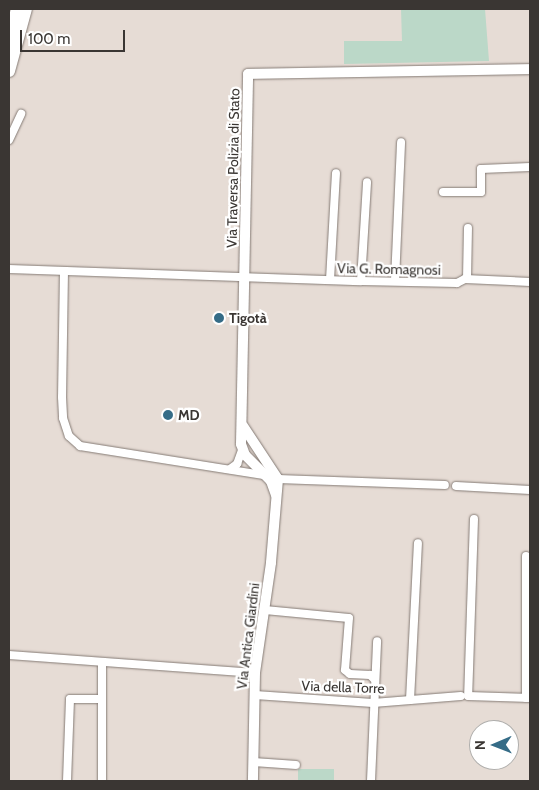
<!DOCTYPE html>
<html>
<head>
<meta charset="utf-8">
<style>
	body { margin:0 }
	#map { position:relative; width:539px; height:790px; overflow:hidden; background:#e6dcd5; font-family:Cabin,sans-serif }
	div>[style] { position:absolute }
	.green>* { inset:0; background:#bbd8c8 }
	.roads { filter:drop-shadow(0 0 1px #857b75) drop-shadow(0 0 1px #857b75) }
	.minor>* { height:8px; margin:-4px; padding:0 4px; transform-origin:4px; border-radius:4px; background:#fff }
	.tertiary>* { height:10px; margin:-5px; padding:0 5px; transform-origin:5px; border-radius:5px; background:#fff }
	.trunk>* { height:12px; margin:-6px; padding:0 6px; transform-origin:6px; border-radius:6px; background:#fff }
	.dots>* { width:14px; height:14px; translate:-50% -50%; box-sizing:border-box; border:2px solid #fff; border-radius:50% }
	span { translate:-50% -50%; white-space:nowrap; text-align:center; line-height:1.15; -webkit-text-stroke:4.5px #fff; paint-order:stroke }
	.street-label { font-size:14px; color:#3a3633 }
	.poi-label { font-size:14px; color:#3a3633; font-weight:700 }
	.left { translate:0 -50%; text-align:left }
	.frame { position:absolute; inset:0; border:10px solid #3a3633; pointer-events:none }
	.north { position:absolute; left:469px; top:720px; width:50px; height:50px; box-sizing:border-box; background:#fff; border:1px solid #b0afad; border-radius:50%; rotate:269deg; font-size:14px; font-weight:700; line-height:20px; text-align:center; color:#3a3633 }
	.north::after { content:''; display:block; margin:auto; width:18px; height:22px; background:#356c87; clip-path:polygon(50% 0,100% 100%,50% 72%,0 100%) }
	.scale { position:absolute; left:20px; top:30px; width:105px; height:22px; box-sizing:border-box; border:2px solid #3a3633; border-top:0; padding-left:6px; font-size:15px; line-height:18px; white-space:nowrap; color:#3a3633; -webkit-text-stroke:4px #fff; paint-order:stroke }
</style>
</head>
<body>
<div id="map">
	<div class="green">
		<div style="clip-path:polygon(401px 9px,485px 9px,489px 61px,344px 64px,344px 41px,402px 41px)"></div>
		<div style="clip-path:polygon(298px 769px,334px 769px,334px 781px,298px 781px)"></div>
	</div>
	<div class="roads">
		<div class="minor">
			<div style="left:9px;top:140px;width:29px;rotate:-65deg"></div>
			<div style="left:443px;top:192px;width:38px"></div>
			<div style="left:481px;top:192px;width:23px;rotate:-90deg"></div>
			<div style="left:481px;top:169px;width:49px;rotate:-2.3deg"></div>
			<div style="left:9px;top:269px;width:352px;rotate:2deg"></div>
			<div style="left:361px;top:281px;width:96px;rotate:1.2deg"></div>
			<div style="left:457px;top:283px;width:9px;rotate:-27deg"></div>
			<div style="left:465px;top:279px;width:65px;rotate:2.6deg"></div>
			<div style="left:64px;top:271px;width:126px;rotate:90.9deg"></div>
			<div style="left:62px;top:397px;width:21px;rotate:87deg"></div>
			<div style="left:63px;top:418px;width:19px;rotate:72deg"></div>
			<div style="left:69px;top:436px;width:15px;rotate:42deg"></div>
			<div style="left:80px;top:446px;width:186px;rotate:9deg"></div>
			<div style="left:467px;top:279px;width:51px;rotate:-88.9deg"></div>
			<div style="left:330px;top:280px;width:107px;rotate:-86.8deg"></div>
			<div style="left:361px;top:281px;width:99px;rotate:-86.5deg"></div>
			<div style="left:395px;top:281px;width:139px;rotate:-87.5deg"></div>
			<div style="left:230px;top:469px;width:9px;rotate:-36deg"></div>
			<div style="left:237px;top:464px;width:15px;rotate:-70deg"></div>
			<div style="left:278px;top:479px;width:167px;rotate:2.1deg"></div>
			<div style="left:456px;top:486px;width:74px;rotate:3.1deg"></div>
			<div style="left:474px;top:519px;width:177px;rotate:91.9deg"></div>
			<div style="left:468px;top:696px;width:62px;rotate:1.8deg"></div>
			<div style="left:526px;top:556px;width:142px;rotate:90deg"></div>
			<div style="left:265px;top:610px;width:84px;rotate:5.4deg"></div>
			<div style="left:349px;top:618px;width:52px;rotate:94.4deg"></div>
			<div style="left:345px;top:670px;width:6px;rotate:39deg"></div>
			<div style="left:350px;top:674px;width:20px;rotate:3deg"></div>
			<div style="left:370px;top:675px;width:6px;rotate:45deg"></div>
			<div style="left:9px;top:655px;width:247px;rotate:4.2deg"></div>
			<div style="left:255px;top:695px;width:118px;rotate:3.9deg"></div>
			<div style="left:373px;top:703px;width:88px;rotate:-4.5deg"></div>
			<div style="left:410px;top:700px;width:157px;rotate:-87.1deg"></div>
			<div style="left:254px;top:762px;width:42px;rotate:4.1deg"></div>
			<div style="left:67px;top:781px;width:82px;rotate:-87.9deg"></div>
			<div style="left:70px;top:699px;width:32px"></div>
			<div style="left:102px;top:781px;width:119px;rotate:-90deg"></div>
			<div style="left:371px;top:781px;width:140px;rotate:-87.5deg"></div>
		</div>
		<div class="tertiary">
			<div style="left:243px;top:426px;width:64px;rotate:56.6deg"></div>
			<div style="left:278px;top:479px;width:84px;rotate:94.8deg"></div>
			<div style="left:271px;top:563px;width:111px;rotate:98.3deg"></div>
			<div style="left:255px;top:673px;width:108px;rotate:91.1deg"></div>
			<div style="left:276px;top:495px;width:15px;rotate:-110deg"></div>
			<div style="left:271px;top:481px;width:37px;rotate:-135deg"></div>
			<div style="left:245px;top:455px;width:12px;rotate:-110deg"></div>
			<div style="left:241px;top:444px;width:370px;rotate:-88.9deg"></div>
			<div style="left:248px;top:74px;width:282px;rotate:-1deg"></div>
		</div>
		<div class="trunk">
			<div style="left:9px;top:41px;width:33px;rotate:-76deg"></div>
			<div style="left:9px;top:71px;width:64px;rotate:-74.7deg"></div>
		</div>
	</div>
	<div class="dots">
		<div style="left:219px;top:318px;background:#356c87"></div>
		<div style="left:168px;top:415px;background:#356c87"></div>
	</div>
	<div class="street-label">
		<span style="left:233px;top:168px;rotate:-89deg">Via Traversa Polizia di Stato</span>
		<span style="left:389px;top:269px;rotate:1deg">Via G. Romagnosi</span>
		<span style="left:248px;top:636px;rotate:-83deg">Via Antica Giardini</span>
		<span style="left:343px;top:687px;rotate:2deg">Via della Torre</span>
	</div>
	<div class="poi-label">
		<span class="left" style="left:229px;top:318px">Tigotà</span>
		<span class="left" style="left:178px;top:415px">MD</span>
	</div>
	<div class="frame"></div>
	<div class="north">N</div>
	<div class="scale">100 m</div>
</div>
</body>
</html>
